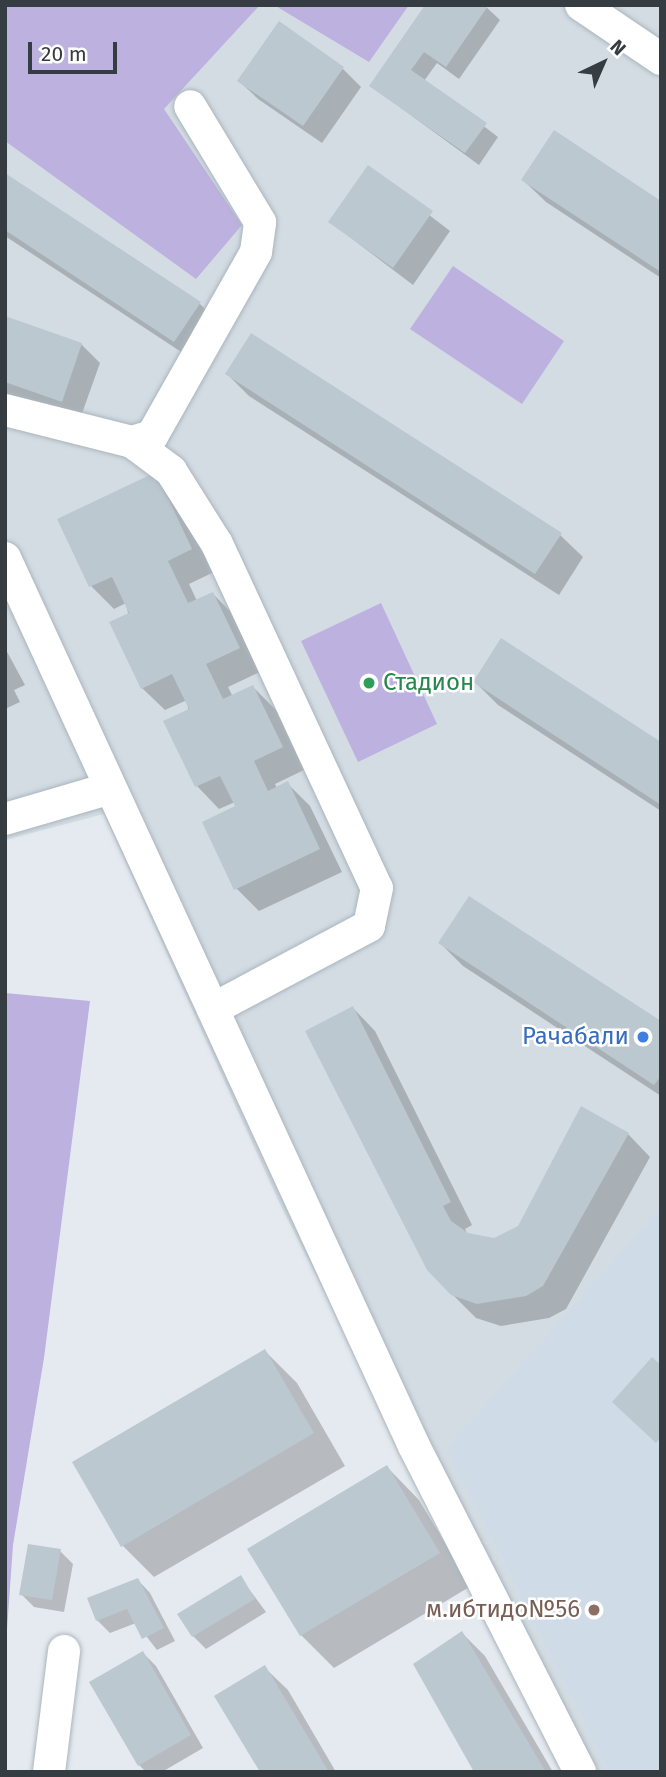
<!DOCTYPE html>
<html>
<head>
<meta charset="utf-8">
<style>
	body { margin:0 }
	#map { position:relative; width:666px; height:1777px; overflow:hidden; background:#e5eaf0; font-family:"Fira Sans",sans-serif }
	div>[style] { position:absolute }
	.residential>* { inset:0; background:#d3dce3 }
	.education>* { inset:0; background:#d0dbe8 }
	.green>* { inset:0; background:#bdb1e0 }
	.shadow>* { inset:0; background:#0003 }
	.building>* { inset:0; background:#bbc8d0 }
	.roads { filter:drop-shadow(0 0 2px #abb5bd) drop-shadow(0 0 2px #abb5bd) }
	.minor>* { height:32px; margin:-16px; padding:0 16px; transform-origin:16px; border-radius:16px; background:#fff }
	.dots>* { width:19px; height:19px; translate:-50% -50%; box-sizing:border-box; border:4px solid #fff; border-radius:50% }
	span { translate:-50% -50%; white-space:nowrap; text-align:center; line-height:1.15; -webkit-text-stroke:5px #fff; paint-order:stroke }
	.leisure-label { font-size:24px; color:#27864d }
	.left { translate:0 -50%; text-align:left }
	.shop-label { font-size:24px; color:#366cbe }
	.right { translate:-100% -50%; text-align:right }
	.education-label { font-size:24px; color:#785e54 }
	.frame { position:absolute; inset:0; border:7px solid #353c42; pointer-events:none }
	.north { position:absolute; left:568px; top:28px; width:70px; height:70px; -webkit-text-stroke:5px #fff; paint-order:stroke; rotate:44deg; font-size:19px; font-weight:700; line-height:28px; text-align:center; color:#353c42 }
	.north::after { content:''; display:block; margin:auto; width:24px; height:32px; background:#353c42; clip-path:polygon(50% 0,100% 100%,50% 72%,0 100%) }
	.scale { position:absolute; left:28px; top:42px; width:89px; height:32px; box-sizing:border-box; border:4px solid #353c42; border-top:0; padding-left:9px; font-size:21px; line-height:24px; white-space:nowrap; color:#353c42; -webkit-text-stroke:5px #fff; paint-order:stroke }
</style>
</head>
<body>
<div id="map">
	<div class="residential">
		<div style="clip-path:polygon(5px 5px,661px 5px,661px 1772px,567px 1772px,278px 1200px,104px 814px,5px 840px)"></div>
	</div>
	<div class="education">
		<div style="clip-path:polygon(661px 1207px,661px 1772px,609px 1772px,447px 1448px)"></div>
	</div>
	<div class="green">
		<div style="clip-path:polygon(5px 5px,260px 5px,164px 109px,242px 225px,196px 279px,5px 141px)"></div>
		<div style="clip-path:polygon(274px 5px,409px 5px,369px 62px)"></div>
		<div style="clip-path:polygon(453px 266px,564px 341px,522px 404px,410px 329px)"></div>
		<div style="clip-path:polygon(381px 603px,437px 724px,358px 762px,301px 641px)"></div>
		<div style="clip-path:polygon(5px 993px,90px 1001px,44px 1358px,13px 1545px,5px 1658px)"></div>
	</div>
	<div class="shadow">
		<div style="clip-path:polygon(427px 5px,484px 5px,500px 20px,459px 79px,437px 63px,424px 81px,498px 137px,479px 165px,371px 86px)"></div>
		<div style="clip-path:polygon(343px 69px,361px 87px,322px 143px,258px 99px,239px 81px)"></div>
		<div style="clip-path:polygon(368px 168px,450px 231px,413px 285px,330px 222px)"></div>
		<div style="clip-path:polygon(5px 175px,200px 304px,222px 326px,198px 363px,5px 236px)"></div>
		<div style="clip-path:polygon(523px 180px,661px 203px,661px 278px,546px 202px)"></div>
		<div style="clip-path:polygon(5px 318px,81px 344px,100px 363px,80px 419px,5px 393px)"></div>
		<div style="clip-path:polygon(227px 374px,560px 535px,583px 557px,559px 595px,249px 396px)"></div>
		<div style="clip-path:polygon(156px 474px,178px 497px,214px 572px,189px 584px,197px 601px,213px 594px,236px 617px,262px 671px,228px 687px,233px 697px,253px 687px,276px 710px,304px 770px,275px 784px,277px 788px,287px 783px,310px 806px,342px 872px,259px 911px,236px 888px,235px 802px,219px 809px,197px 786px,187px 700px,165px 710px,142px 688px,126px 603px,114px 609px,91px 586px)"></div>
		<div style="clip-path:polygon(5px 648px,25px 685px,14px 690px,20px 702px,5px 709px)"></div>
		<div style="clip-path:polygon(475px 682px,661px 745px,661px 811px,498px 705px)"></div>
		<div style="clip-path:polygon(440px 943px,661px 1023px,661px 1096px,463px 966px)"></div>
		<div style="clip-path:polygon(353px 1008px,375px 1031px,472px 1225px,465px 1229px,468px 1235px,495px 1240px,519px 1227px,628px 1134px,650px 1157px,566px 1309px,549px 1318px,501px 1326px,476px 1318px,452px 1294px)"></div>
		<div style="clip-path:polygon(265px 1351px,297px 1383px,345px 1466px,154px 1577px,122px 1545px)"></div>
		<div style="clip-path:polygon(387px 1467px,419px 1500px,471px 1586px,334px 1668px,301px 1635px)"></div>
		<div style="clip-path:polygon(60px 1551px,73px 1564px,64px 1612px,34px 1607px,21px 1594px)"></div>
		<div style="clip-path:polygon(240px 1577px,266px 1612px,206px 1649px,193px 1636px)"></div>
		<div style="clip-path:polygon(138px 1580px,150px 1593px,175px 1641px,157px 1650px,136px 1623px,110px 1633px,97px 1620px)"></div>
		<div style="clip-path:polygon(462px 1633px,485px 1656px,553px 1772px,476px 1772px)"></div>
		<div style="clip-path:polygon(143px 1653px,156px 1666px,203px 1748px,162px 1772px,146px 1772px,139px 1765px)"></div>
		<div style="clip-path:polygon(265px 1668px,288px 1690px,336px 1772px,262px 1772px)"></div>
	</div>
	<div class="building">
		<div style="clip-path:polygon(425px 5px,488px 6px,446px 67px,424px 52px,411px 70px,487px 123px,465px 153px,369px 86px)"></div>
		<div style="clip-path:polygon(279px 21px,344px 67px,303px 126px,237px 81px)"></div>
		<div style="clip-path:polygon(554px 130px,661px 201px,661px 272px,521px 180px)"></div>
		<div style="clip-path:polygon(368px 165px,433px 211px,393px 268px,328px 222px)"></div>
		<div style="clip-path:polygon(5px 173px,201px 302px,174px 342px,5px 230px)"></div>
		<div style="clip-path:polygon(5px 316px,82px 343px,62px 402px,5px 382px)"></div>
		<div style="clip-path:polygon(251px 333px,562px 533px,535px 574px,225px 374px)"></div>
		<div style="clip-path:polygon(156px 472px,192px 549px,168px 561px,188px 603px,213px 592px,240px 648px,206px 664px,223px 699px,253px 685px,283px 747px,254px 761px,268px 791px,288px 781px,320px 849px,234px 890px,202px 822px,235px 806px,220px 776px,195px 787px,163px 721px,189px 709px,172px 674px,141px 689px,109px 622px,129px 613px,112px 577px,89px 587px,57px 519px)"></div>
		<div style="clip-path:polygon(501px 638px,661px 742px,661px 805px,473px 682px)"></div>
		<div style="clip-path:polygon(469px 896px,661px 1021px,661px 1076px,654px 1085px,438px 943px)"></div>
		<div style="clip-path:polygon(353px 1006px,451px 1202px,443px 1206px,451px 1221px,468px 1233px,494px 1238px,518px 1226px,581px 1106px,629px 1133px,543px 1286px,526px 1296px,477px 1304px,451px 1295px,427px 1270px,305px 1031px)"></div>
		<div style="clip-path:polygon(265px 1349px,314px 1433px,121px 1547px,72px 1462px)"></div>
		<div style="clip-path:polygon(652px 1357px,661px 1365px,661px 1437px,656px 1443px,612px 1402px)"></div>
		<div style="clip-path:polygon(387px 1465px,440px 1553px,300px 1636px,247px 1549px)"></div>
		<div style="clip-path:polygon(28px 1544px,61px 1549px,52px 1600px,19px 1595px)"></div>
		<div style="clip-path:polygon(241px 1575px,255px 1599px,192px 1637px,177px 1614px)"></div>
		<div style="clip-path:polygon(138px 1578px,164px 1628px,142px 1639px,127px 1609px,96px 1621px,87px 1598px)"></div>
		<div style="clip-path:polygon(462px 1631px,546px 1772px,474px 1772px,413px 1664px)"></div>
		<div style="clip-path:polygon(143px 1651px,191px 1735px,138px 1766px,89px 1682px)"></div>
		<div style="clip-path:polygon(265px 1665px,329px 1772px,260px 1772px,214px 1696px)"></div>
	</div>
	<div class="roads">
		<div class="minor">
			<div style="left:581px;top:5px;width:97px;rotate:34deg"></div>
			<div style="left:5px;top:410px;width:131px;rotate:14.1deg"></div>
			<div style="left:132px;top:442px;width:21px;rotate:-17deg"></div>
			<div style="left:152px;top:436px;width:211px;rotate:-60.5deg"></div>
			<div style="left:256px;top:252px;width:30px;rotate:-82deg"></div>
			<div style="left:260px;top:222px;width:135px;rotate:-121.1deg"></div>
			<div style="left:132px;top:442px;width:49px;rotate:36.6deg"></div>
			<div style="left:171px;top:471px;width:86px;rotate:57.8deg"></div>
			<div style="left:217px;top:544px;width:379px;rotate:65.1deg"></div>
			<div style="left:377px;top:888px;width:39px;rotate:102deg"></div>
			<div style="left:369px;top:926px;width:177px;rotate:152deg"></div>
			<div style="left:5px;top:558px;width:978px;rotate:65.27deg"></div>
			<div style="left:414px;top:1446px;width:366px;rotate:63deg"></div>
			<div style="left:5px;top:819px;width:110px;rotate:-16.3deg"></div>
			<div style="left:49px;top:1772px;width:122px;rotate:-82.9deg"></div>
		</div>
	</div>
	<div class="dots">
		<div style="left:369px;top:683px;background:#2e9e5b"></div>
		<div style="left:643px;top:1037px;background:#3f7fe0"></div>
		<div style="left:594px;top:1610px;background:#8d6e63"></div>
	</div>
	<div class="leisure-label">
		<span class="left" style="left:383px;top:683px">Стадион</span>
	</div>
	<div class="shop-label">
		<span class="right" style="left:629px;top:1037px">Рачабали</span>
	</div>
	<div class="education-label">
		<span class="right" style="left:580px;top:1610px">м.ибтидо№56</span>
	</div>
	<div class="frame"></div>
	<div class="north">N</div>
	<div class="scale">20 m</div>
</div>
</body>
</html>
